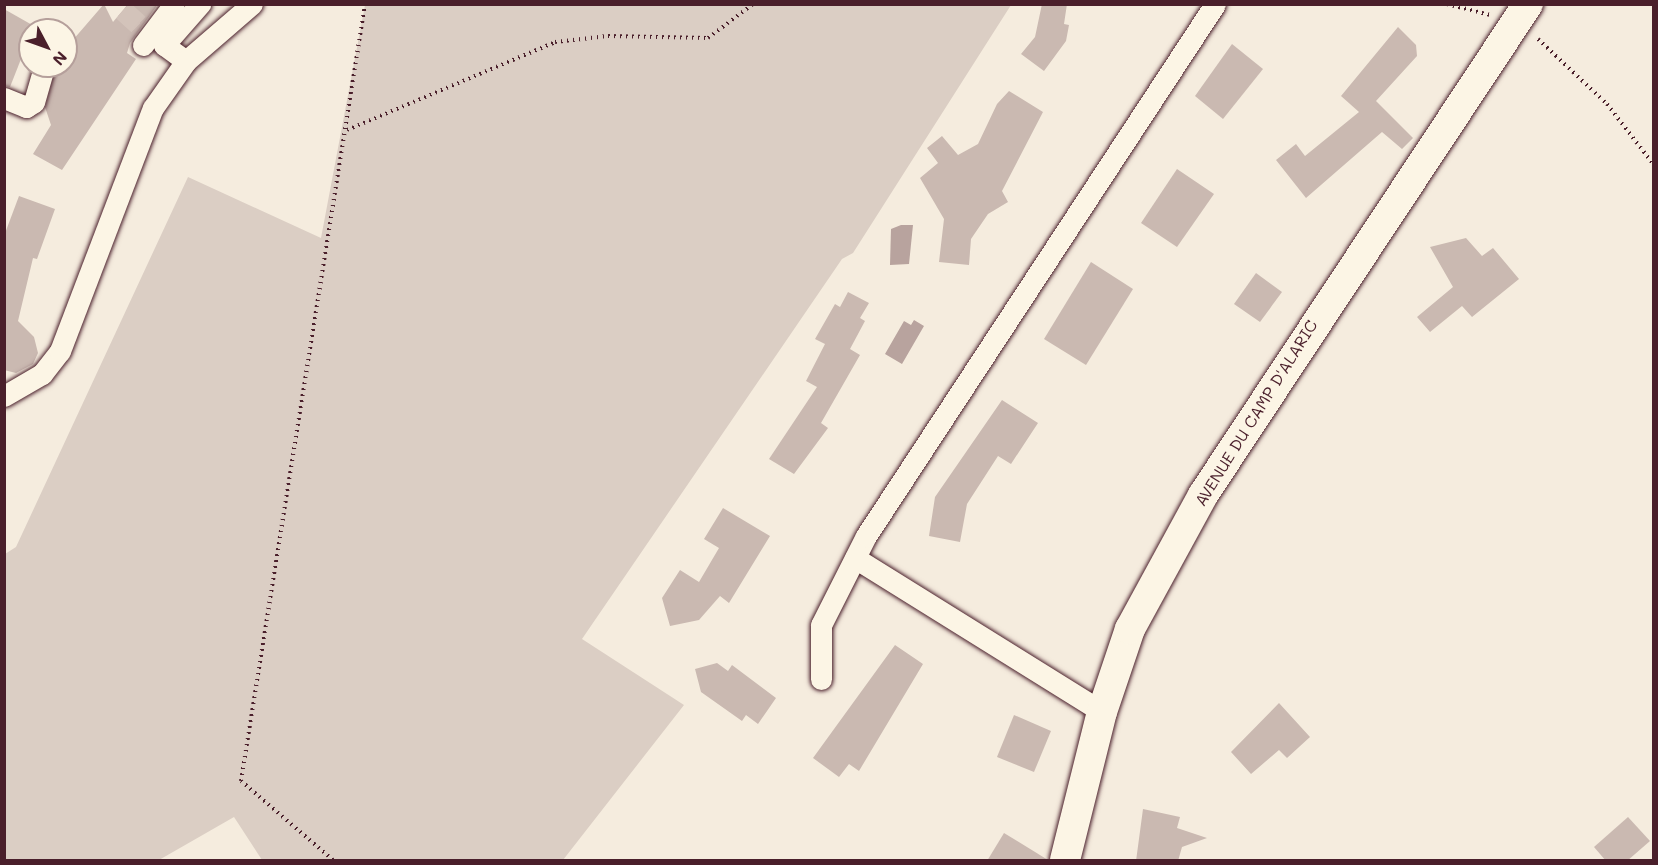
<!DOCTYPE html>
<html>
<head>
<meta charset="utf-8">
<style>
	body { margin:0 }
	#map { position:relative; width:1658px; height:865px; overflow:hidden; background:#f5ecde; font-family:Mali,sans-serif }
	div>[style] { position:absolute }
	.green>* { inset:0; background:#dbcec4 }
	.water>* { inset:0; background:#b8a39e }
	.building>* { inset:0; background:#cab9b1 }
	.street-tunnel>* { height:21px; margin-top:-10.5px; transform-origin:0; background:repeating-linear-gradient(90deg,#d3c3ba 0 21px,transparent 0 31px) }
	.path>* { height:4px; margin-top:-2px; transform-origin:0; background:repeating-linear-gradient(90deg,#4a1f2b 0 1.5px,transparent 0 6px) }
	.roads { filter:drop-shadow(0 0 2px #4a1f2b) drop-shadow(0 0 2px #4a1f2b) }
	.street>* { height:21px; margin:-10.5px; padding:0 10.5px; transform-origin:10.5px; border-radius:10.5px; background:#fcf5e5 }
	.secondary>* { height:30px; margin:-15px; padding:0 15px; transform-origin:15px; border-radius:15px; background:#fcf5e5 }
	span { translate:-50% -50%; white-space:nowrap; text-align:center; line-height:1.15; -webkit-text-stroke:6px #fcf5e5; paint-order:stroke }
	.street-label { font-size:16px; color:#4a1f2b }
	.frame { position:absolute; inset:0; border:6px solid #4a1f2b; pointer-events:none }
	.north { position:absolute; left:18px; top:18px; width:60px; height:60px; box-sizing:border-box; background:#fcf5e5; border:2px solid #b59f9b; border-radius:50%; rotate:131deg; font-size:16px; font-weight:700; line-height:24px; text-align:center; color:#4a1f2b }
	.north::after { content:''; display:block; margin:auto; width:21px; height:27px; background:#4a1f2b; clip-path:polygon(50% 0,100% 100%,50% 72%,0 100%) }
</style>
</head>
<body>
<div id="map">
	<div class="green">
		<div style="clip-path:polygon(365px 5px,1011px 5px,853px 253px,842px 259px,582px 639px,684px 705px,563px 860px,262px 860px,234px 817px,159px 860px,5px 860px,5px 554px,16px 547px,188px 177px,321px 238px)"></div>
	</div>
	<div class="water">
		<div style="clip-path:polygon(901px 225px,913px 225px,909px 264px,890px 265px,891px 229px)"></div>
		<div style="clip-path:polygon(914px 320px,924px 326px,902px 364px,885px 354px,904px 321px,911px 325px)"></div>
	</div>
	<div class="building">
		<div style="clip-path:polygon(104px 4px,113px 22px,128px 4px,158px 4px,130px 43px,127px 53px,136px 59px,62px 170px,33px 154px,51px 125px,45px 107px,56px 66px,66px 66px,66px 48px)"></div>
		<div style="clip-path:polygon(1042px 4px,1067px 4px,1064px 24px,1069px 25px,1066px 41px,1044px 71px,1021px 54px,1035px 37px)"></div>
		<div style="clip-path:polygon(4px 9px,34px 26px,10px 87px,4px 86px)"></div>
		<div style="clip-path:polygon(1398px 27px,1416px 45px,1417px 56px,1376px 101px,1413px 138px,1402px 149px,1382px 132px,1306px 198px,1276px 160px,1296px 144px,1305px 156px,1359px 112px,1341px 96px)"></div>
		<div style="clip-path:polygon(1232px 44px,1263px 69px,1223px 119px,1195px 96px)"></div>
		<div style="clip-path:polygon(1009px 91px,1043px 112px,1002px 191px,1008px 202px,988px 214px,971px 239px,969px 265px,939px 262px,944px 219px,920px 178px,938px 163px,927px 148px,942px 136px,958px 155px,978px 144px,997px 104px)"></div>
		<div style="clip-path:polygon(1177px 169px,1214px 194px,1177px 247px,1141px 223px)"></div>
		<div style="clip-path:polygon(19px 196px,55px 209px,37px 259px,33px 258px,18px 321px,34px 337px,38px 353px,33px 364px,16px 373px,4px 370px,4px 236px)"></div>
		<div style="clip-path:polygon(1466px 238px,1482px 256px,1493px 248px,1519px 279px,1472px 317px,1462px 306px,1430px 332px,1417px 317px,1453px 287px,1430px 247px)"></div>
		<div style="clip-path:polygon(1091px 262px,1133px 289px,1086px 365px,1044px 339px)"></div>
		<div style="clip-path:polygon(1256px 273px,1282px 292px,1260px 322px,1234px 304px)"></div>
		<div style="clip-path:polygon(848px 292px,869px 303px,860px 318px,865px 321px,850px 349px,860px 355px,821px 423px,828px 428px,794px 474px,769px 459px,817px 387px,806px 381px,825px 344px,815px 339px,835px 304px,840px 307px)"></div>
		<div style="clip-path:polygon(1002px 400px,1038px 423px,1011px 464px,998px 456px,967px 504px,960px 542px,929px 536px,935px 497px)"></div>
		<div style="clip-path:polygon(723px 508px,770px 536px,729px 603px,720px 596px,699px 620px,670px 626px,662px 598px,680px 570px,699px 582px,719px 548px,704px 539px)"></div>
		<div style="clip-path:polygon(895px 645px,923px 664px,859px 771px,849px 764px,839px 777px,813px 758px)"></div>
		<div style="clip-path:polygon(717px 663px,728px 671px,732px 665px,776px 698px,758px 724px,746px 715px,742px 721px,701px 692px,695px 669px)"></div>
		<div style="clip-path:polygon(1279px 703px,1310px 737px,1287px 758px,1279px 750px,1251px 774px,1231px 752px)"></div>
		<div style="clip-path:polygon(1014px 715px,1051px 731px,1034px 772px,997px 757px)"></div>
		<div style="clip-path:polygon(1143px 809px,1180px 817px,1177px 828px,1207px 838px,1182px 847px,1178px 861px,1136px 861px)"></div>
		<div style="clip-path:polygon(1628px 817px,1650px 841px,1627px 861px,1606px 861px,1594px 847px)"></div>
		<div style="clip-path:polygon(1004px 833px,1048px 860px,1048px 861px,987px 861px)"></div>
	</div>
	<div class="street-tunnel">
		<div style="left:123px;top:10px;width:28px;rotate:42deg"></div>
	</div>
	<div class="path">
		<div style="left:1447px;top:4px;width:44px;rotate:14.3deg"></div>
		<div style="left:1538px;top:39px;width:95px;rotate:43.3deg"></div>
		<div style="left:1607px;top:104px;width:77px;rotate:52.4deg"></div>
		<div style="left:347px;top:130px;width:226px;rotate:-22.9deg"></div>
		<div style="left:555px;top:42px;width:53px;rotate:-6.5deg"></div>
		<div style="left:608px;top:36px;width:100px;rotate:1.1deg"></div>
		<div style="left:708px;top:38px;width:56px;rotate:-37.1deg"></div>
		<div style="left:333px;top:860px;width:121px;rotate:-139.3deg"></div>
		<div style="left:241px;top:781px;width:787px;rotate:-80.93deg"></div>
	</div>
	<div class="roads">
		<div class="street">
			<div style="left:143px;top:45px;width:51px;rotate:-52.9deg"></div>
			<div style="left:186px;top:61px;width:27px;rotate:-144deg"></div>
			<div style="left:164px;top:45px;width:55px;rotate:-48.7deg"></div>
			<div style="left:4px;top:98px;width:24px;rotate:22deg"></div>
			<div style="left:26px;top:107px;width:9px;rotate:-32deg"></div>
			<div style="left:34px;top:102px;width:37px;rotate:-74deg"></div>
			<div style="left:4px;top:396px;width:44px;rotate:-30.1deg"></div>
			<div style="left:42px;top:374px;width:29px;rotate:-52deg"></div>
			<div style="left:60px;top:351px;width:260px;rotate:-69.1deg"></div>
			<div style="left:153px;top:108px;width:57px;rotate:-54.9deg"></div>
			<div style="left:186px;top:61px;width:87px;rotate:-40.8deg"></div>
			<div style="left:855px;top:558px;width:291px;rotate:31.9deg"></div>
			<div style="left:821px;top:679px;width:54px;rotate:-90deg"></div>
			<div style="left:821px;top:625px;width:100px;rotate:-63.2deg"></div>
			<div style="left:866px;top:536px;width:636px;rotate:-56.73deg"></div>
		</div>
		<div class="secondary">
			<div style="left:1065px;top:860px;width:153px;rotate:-76deg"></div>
			<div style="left:1102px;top:712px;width:88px;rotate:-71.4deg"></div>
			<div style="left:1130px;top:629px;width:153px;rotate:-61.4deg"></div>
			<div style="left:1203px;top:495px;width:589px;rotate:-56.5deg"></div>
		</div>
	</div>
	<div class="street-label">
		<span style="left:1256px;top:413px;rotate:-58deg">AVENUE DU CAMP D'ALARIC</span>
	</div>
	<div class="frame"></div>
	<div class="north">N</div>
</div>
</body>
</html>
